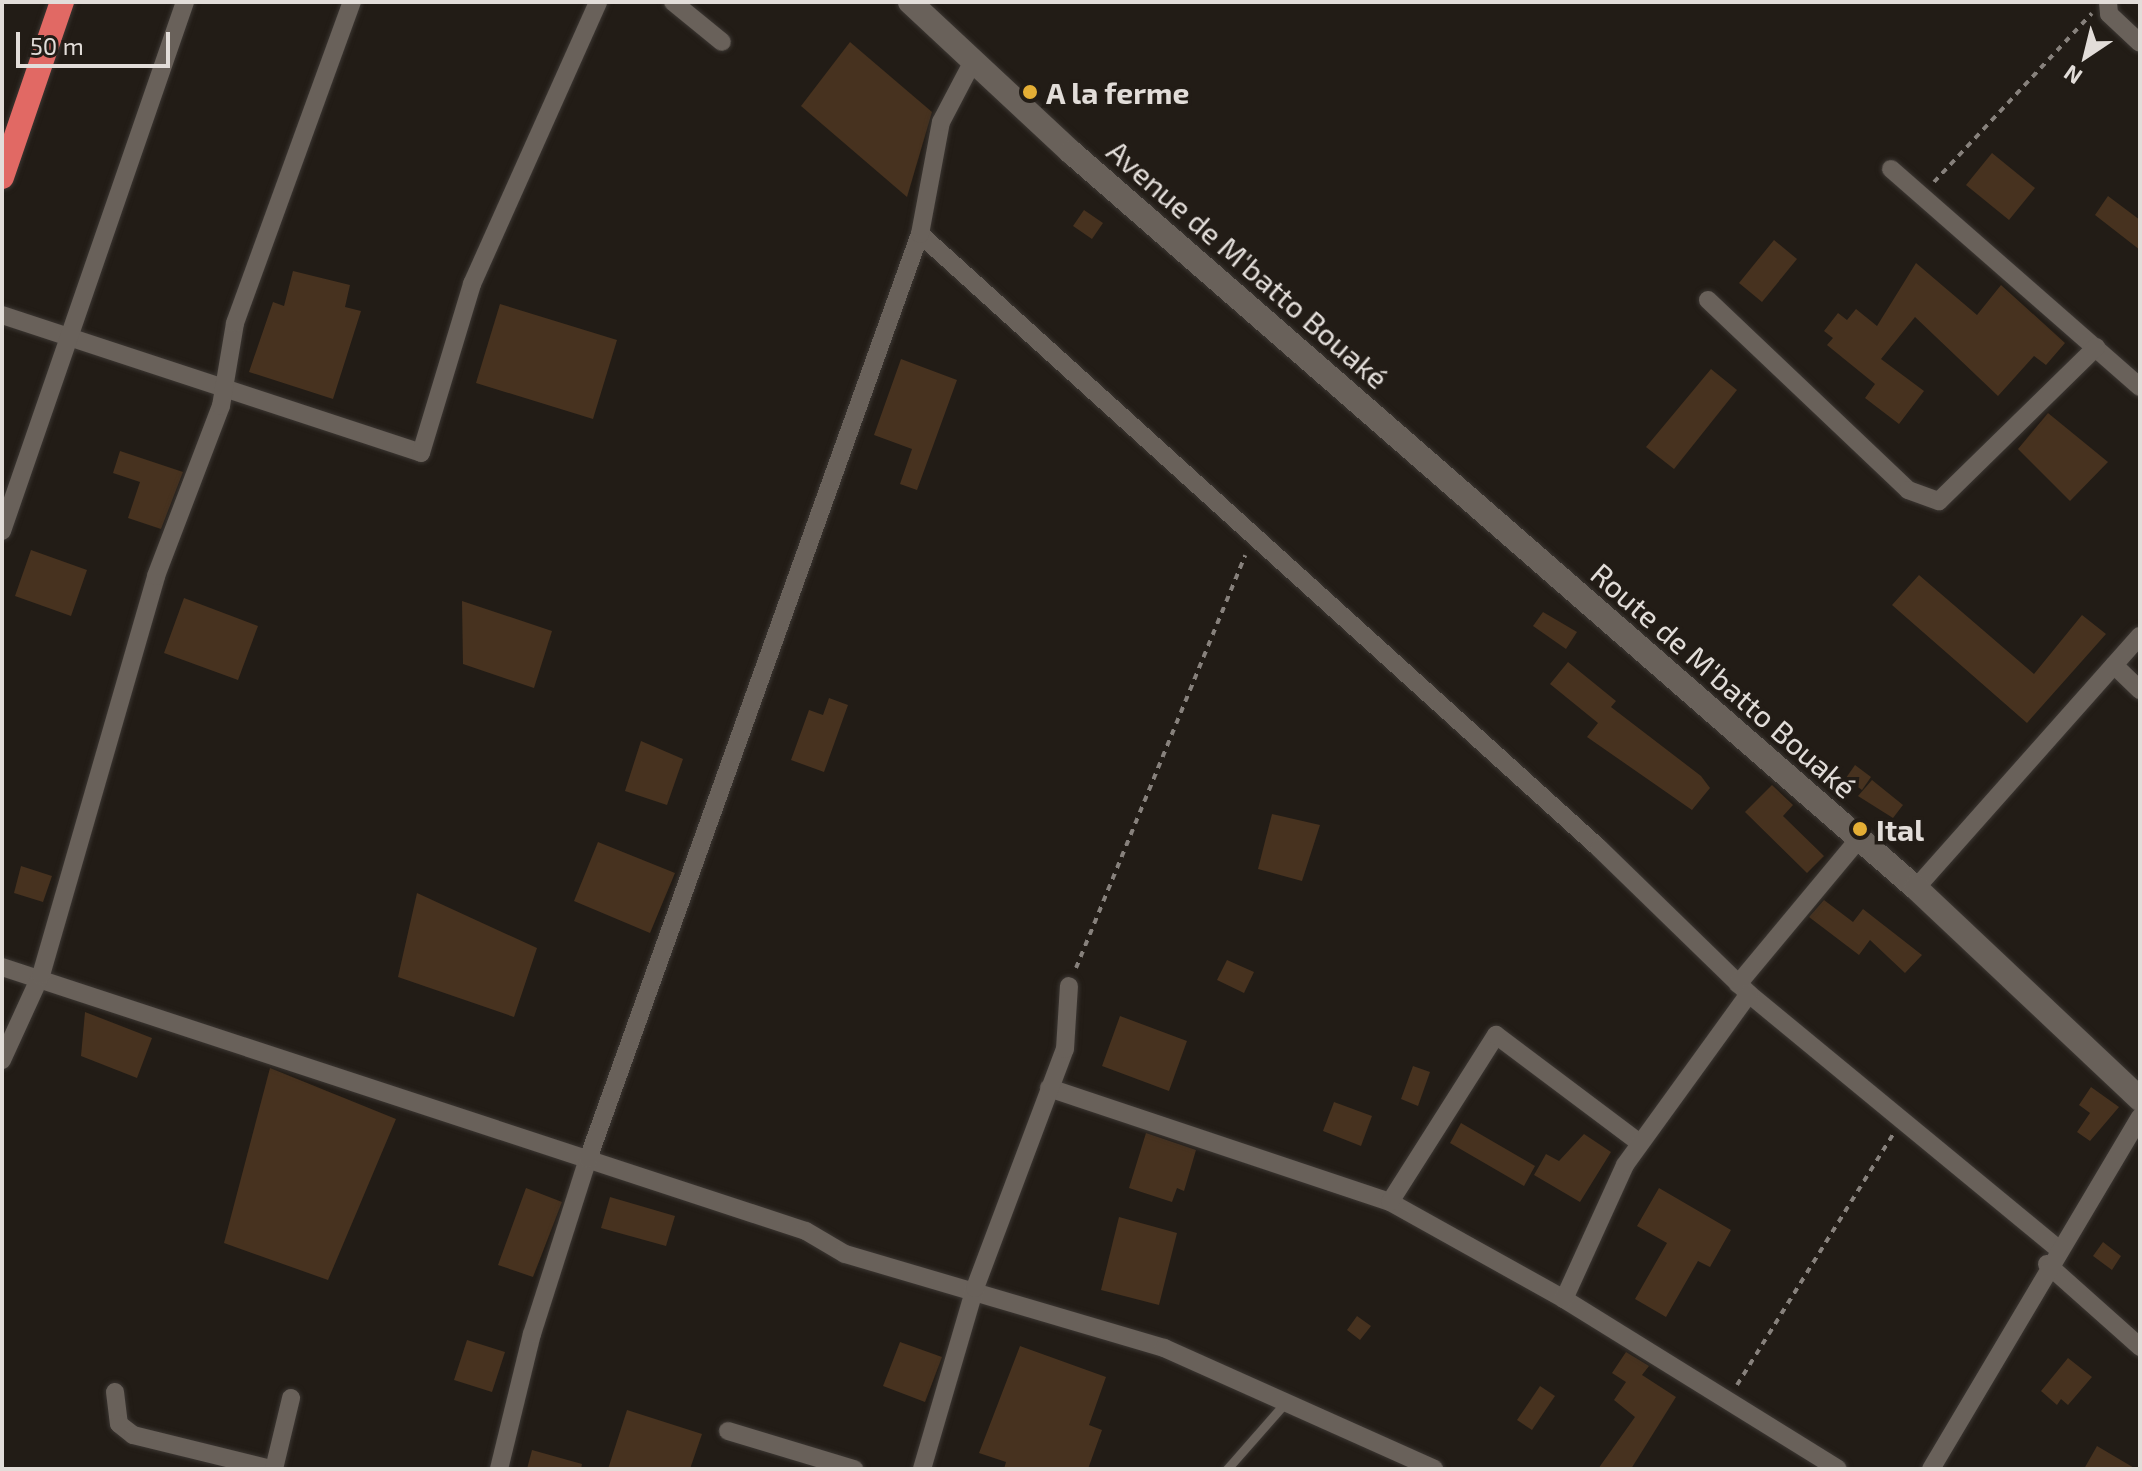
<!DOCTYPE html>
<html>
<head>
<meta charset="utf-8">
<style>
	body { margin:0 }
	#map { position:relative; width:2142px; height:1471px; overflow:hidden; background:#221c16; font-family:"Exo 2",sans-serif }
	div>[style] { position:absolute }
	.building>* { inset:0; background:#47321f }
	.path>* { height:4px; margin-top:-2px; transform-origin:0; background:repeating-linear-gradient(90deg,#87817c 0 6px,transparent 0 12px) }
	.roads { filter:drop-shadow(0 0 2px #3b3632) drop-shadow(0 0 2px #3b3632) }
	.lane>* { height:9px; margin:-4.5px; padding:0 4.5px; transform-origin:4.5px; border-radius:4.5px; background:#69615a }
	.street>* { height:18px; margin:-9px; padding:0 9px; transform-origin:9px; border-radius:9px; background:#69615a }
	.secondary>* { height:24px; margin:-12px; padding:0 12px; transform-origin:12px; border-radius:12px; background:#69615a }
	.highway>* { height:24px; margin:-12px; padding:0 12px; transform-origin:12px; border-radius:12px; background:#e16964 }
	.dots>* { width:22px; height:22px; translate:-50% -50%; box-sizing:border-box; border:4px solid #221c16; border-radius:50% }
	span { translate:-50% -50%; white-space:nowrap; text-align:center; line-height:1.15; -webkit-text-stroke:7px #221c16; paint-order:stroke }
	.poi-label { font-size:30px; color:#e2ddd9; font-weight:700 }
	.left { translate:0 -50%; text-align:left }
	.street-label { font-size:30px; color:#e2ddd9 }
	.frame { position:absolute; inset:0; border:4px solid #e2ddd9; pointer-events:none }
	.north { position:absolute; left:2046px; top:16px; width:80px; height:80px; -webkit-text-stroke:6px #221c16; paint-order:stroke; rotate:215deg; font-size:22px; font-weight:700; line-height:32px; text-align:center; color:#e2ddd9 }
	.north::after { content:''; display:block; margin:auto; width:28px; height:36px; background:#e2ddd9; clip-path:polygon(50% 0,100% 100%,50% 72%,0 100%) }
	.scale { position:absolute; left:16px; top:32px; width:154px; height:36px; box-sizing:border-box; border:4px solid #e2ddd9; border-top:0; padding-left:10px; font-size:24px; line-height:28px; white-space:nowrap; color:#e2ddd9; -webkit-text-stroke:6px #221c16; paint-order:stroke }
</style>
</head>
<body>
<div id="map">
	<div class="building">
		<div style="clip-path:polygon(850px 42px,932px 112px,907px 197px,801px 106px)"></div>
		<div style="clip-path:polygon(1992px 153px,2035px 188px,2009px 220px,1966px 185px)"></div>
		<div style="clip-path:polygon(2108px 196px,2140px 220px,2140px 250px,2095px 215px)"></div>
		<div style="clip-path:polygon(1084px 210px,1103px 223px,1092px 239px,1073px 226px)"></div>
		<div style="clip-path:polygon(1774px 240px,1797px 259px,1762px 302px,1739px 283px)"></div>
		<div style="clip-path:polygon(1916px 263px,1977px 315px,2001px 285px,2065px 343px,2046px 365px,2034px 356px,1998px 396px,1915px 317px,1881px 359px,1924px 391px,1899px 424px,1865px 398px,1875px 384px,1827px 345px,1833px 338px,1824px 331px,1838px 313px,1847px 320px,1856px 309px,1877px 326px)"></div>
		<div style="clip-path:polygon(293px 271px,350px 285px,345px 307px,361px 311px,333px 399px,249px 372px,273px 302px,284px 306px)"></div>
		<div style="clip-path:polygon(500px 304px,617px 340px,593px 419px,476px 383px)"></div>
		<div style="clip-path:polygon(901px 359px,957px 380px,917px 490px,900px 484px,912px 449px,874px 435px)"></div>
		<div style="clip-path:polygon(1711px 369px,1737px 390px,1674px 469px,1646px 447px)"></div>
		<div style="clip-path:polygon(2048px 413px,2108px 462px,2070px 501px,2018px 449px)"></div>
		<div style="clip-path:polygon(120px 451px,183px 472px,161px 529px,128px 518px,140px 482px,113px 473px)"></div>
		<div style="clip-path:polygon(31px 550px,87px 570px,71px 616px,15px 596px)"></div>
		<div style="clip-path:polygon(1919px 575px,2034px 674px,2082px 615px,2106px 634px,2027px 723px,1892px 605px)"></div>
		<div style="clip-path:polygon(184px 598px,258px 626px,238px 680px,164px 653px)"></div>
		<div style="clip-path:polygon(462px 601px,552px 631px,534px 688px,463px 664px)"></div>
		<div style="clip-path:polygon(1543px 612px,1577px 632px,1566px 649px,1533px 626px)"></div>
		<div style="clip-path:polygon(1568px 662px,1616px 701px,1611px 707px,1701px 776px,1710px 788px,1692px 810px,1587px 737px,1598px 723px,1550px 684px)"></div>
		<div style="clip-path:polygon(829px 698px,848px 705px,824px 772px,791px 760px,809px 710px,823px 715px)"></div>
		<div style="clip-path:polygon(641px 741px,683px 759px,667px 805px,625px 791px)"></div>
		<div style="clip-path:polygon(1855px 765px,1871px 777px,1862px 790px,1846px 778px)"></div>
		<div style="clip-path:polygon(1872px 780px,1903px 805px,1893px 818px,1858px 796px)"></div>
		<div style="clip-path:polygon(1772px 785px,1793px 805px,1783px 816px,1824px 856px,1807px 873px,1745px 812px)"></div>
		<div style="clip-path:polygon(1272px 814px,1320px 825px,1302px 881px,1258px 869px)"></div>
		<div style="clip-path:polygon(598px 842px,675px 873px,650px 933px,574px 901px)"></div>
		<div style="clip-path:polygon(21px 866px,52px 876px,43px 902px,14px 893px)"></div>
		<div style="clip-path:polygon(417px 893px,537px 948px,514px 1017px,398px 977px)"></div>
		<div style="clip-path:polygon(1824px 900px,1853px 922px,1863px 909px,1922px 955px,1905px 973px,1870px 940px,1859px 955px,1809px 917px)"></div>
		<div style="clip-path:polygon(1227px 960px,1254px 972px,1244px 993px,1217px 980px)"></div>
		<div style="clip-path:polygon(85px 1012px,152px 1038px,137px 1078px,81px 1056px)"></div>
		<div style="clip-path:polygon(1120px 1016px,1187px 1041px,1169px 1091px,1102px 1066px)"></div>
		<div style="clip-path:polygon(1413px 1066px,1430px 1072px,1418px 1106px,1401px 1099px)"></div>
		<div style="clip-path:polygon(270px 1068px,396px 1119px,328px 1280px,224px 1243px)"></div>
		<div style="clip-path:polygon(2091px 1087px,2119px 1107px,2090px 1141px,2077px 1132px,2090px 1113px,2079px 1105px)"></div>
		<div style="clip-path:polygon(1334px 1102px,1372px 1116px,1361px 1146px,1323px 1131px)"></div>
		<div style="clip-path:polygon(1461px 1123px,1535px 1166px,1524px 1186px,1450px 1143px)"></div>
		<div style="clip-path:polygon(1146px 1133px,1196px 1150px,1184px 1191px,1177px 1188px,1172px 1202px,1129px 1188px)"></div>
		<div style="clip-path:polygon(1584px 1134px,1611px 1152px,1580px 1202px,1534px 1175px,1546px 1154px,1559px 1161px)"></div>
		<div style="clip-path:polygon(526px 1188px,562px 1202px,533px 1277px,498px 1265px)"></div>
		<div style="clip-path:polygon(1659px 1188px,1731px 1230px,1710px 1267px,1698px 1261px,1666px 1317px,1635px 1299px,1667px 1243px,1637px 1226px)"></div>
		<div style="clip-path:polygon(610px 1197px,675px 1216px,666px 1246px,601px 1228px)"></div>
		<div style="clip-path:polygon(1119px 1217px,1177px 1233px,1159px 1305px,1101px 1290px)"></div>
		<div style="clip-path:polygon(2103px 1242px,2121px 1256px,2112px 1270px,2093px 1256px)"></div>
		<div style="clip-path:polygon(1357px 1316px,1371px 1326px,1360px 1340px,1347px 1330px)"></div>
		<div style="clip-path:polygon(467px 1340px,505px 1352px,492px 1392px,454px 1380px)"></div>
		<div style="clip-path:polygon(900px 1342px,942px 1357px,925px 1402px,883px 1386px)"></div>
		<div style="clip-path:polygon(1020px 1346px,1106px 1377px,1089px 1425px,1102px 1430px,1088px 1469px,1004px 1469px,1006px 1462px,979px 1453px)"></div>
		<div style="clip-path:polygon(1626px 1352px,1649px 1366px,1642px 1375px,1676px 1397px,1631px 1469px,1598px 1469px,1635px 1417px,1614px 1400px,1626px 1382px,1612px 1373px)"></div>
		<div style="clip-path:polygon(2068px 1358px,2092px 1377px,2068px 1405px,2061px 1399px,2057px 1405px,2041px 1391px)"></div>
		<div style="clip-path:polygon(1540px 1386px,1555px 1396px,1532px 1430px,1517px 1420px)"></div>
		<div style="clip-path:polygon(627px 1410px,702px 1434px,690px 1469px,608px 1469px)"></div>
		<div style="clip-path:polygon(2097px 1446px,2136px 1469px,2084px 1469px)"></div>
		<div style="clip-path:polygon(532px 1450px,582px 1464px,581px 1469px,527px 1469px)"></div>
	</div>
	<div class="path">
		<div style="left:1934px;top:182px;width:231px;rotate:-46.9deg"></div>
		<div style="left:1076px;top:968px;width:446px;rotate:-67.7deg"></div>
		<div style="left:1737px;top:1385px;width:296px;rotate:-58.1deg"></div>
	</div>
	<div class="roads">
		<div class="lane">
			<div style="left:1227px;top:1469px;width:88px;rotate:-48.7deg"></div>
		</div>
		<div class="street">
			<div style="left:673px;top:2px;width:63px;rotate:39.2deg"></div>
			<div style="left:2108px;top:2px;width:12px;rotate:85deg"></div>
			<div style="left:2109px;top:14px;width:42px;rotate:43.1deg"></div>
			<div style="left:1891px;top:169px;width:331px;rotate:41.2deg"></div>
			<div style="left:920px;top:234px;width:915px;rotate:42.12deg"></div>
			<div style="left:1599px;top:848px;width:209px;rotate:44.2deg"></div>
			<div style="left:1749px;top:994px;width:399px;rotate:39.5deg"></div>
			<div style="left:1708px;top:300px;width:276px;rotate:43.5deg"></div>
			<div style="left:1908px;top:490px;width:33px;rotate:20deg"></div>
			<div style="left:1939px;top:501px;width:220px;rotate:-44.4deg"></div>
			<div style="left:2px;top:315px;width:441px;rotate:18.2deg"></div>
			<div style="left:421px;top:453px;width:177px;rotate:-73.2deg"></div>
			<div style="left:472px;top:284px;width:309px;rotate:-65.9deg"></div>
			<div style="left:2px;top:531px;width:560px;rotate:-70.92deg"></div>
			<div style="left:2114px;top:665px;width:36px;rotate:44deg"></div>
			<div style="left:1916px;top:888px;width:337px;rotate:-48.4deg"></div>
			<div style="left:2px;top:967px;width:846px;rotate:18.18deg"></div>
			<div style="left:806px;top:1231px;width:45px;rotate:30.5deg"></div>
			<div style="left:845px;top:1254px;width:333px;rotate:16.4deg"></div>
			<div style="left:1164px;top:1348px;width:296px;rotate:24.1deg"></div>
			<div style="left:1738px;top:984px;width:189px;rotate:-50.2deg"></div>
			<div style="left:2px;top:1060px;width:94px;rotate:-65.4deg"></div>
			<div style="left:41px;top:975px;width:415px;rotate:-73.9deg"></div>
			<div style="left:156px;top:576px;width:182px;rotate:-69.1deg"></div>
			<div style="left:221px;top:406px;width:84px;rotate:-80.4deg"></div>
			<div style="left:235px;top:323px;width:342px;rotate:-70deg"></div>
			<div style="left:1049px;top:1088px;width:360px;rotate:18.5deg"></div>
			<div style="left:1390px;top:1202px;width:199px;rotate:29.1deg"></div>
			<div style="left:1564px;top:1299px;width:322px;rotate:31.8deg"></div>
			<div style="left:1390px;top:1202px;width:198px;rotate:-57.6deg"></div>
			<div style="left:1496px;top:1035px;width:180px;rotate:36.9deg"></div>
			<div style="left:2047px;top:1264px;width:125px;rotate:41.7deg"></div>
			<div style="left:1564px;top:1299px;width:147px;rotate:-65.5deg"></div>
			<div style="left:1625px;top:1165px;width:211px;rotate:-54.1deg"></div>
			<div style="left:115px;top:1392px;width:32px;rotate:83deg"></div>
			<div style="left:119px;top:1424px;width:18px;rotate:38deg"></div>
			<div style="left:133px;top:1435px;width:142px;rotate:13.8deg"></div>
			<div style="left:728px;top:1431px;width:132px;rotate:16.8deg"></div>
			<div style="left:274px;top:1469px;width:73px;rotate:-76.5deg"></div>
			<div style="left:499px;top:1469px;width:139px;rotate:-76.3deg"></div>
			<div style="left:532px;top:1334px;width:184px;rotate:-72.3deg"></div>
			<div style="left:588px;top:1159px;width:983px;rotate:-70.26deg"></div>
			<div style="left:920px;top:234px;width:114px;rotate:-79.4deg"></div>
			<div style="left:941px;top:122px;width:69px;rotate:-62.3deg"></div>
			<div style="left:922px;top:1469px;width:189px;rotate:-73.7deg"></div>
			<div style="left:975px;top:1288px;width:255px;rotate:-69.4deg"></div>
			<div style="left:1065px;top:1049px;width:63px;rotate:-86.4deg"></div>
			<div style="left:1931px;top:1469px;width:409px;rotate:-59.3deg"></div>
		</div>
		<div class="secondary">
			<div style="left:910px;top:2px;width:220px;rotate:43deg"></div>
			<div style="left:1071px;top:152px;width:1121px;rotate:41.06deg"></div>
			<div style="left:1916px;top:888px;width:308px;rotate:43.3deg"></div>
		</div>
		<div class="highway">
			<div style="left:2px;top:177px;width:185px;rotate:-71.1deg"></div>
		</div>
	</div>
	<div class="dots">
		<div style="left:1030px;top:92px;background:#e4ae35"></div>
		<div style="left:1860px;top:829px;background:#e4ae35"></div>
	</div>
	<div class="poi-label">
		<span class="left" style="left:1046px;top:92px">A la ferme</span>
		<span class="left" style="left:1876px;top:829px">Ital</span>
	</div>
	<div class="street-label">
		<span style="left:1248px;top:264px;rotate:41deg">Avenue de M'batto Bouaké</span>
		<span style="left:1724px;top:680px;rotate:41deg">Route de M'batto Bouaké</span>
	</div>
	<div class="frame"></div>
	<div class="north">N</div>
	<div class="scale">50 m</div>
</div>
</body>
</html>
